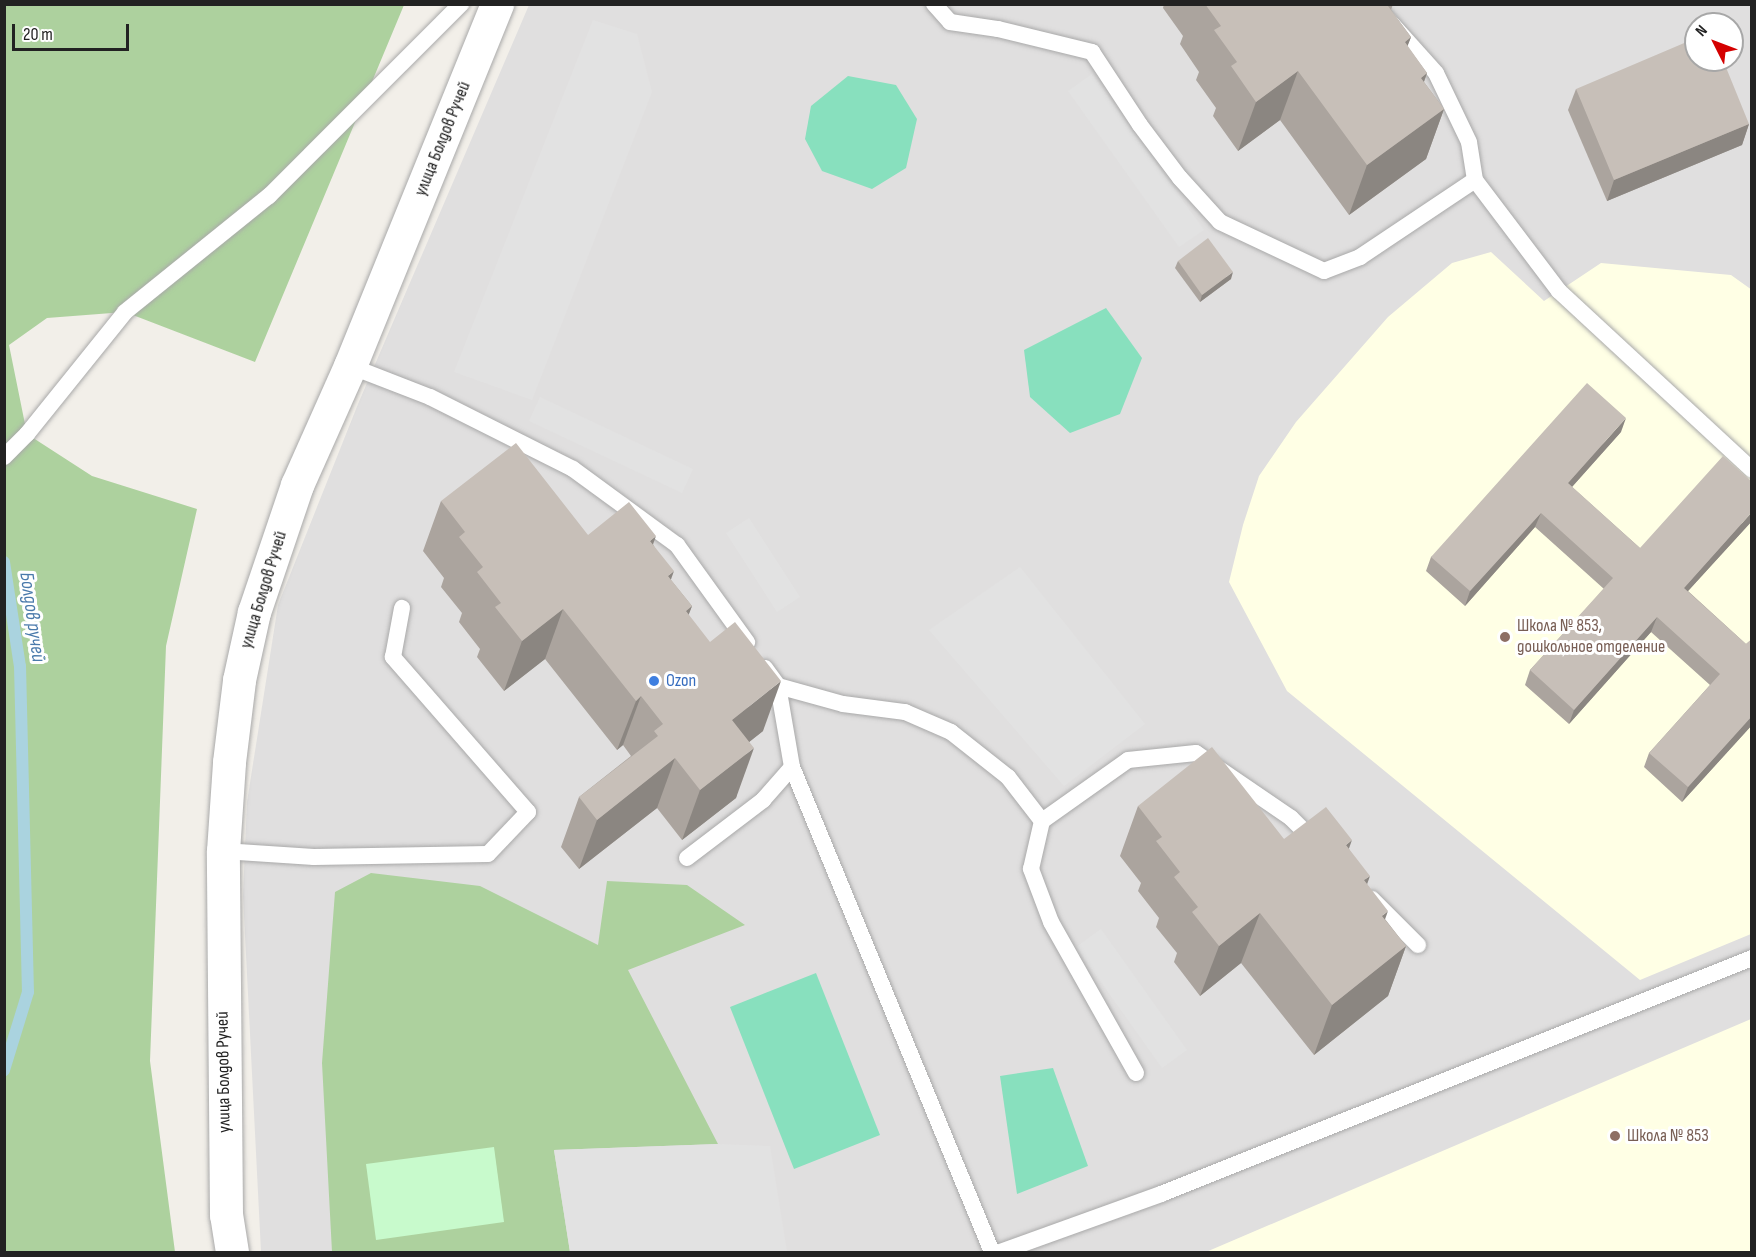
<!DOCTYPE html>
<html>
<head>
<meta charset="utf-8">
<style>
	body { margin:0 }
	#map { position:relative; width:1756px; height:1257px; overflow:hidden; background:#f2efe9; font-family:"Sofia Sans Condensed",sans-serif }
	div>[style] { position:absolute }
	.residential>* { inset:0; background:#e0dfdf }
	.education>* { inset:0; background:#ffffe5 }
	.forest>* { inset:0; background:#add19e }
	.park>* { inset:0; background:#c8facc }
	.pitch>* { inset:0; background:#88e0be }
	.parking>* { inset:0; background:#e2e2e2 }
	.stream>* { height:12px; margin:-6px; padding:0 6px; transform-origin:6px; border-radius:6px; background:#aad3df }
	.roads { filter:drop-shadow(0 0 2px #a9a9a9) drop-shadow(0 0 2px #a9a9a9) }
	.service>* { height:16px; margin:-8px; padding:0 8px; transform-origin:8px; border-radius:8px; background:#fff }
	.tertiary>* { height:33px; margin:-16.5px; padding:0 16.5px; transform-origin:16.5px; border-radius:16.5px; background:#fff }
	.wall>* { inset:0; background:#aba49e }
	.shaded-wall>* { inset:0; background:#8b8681 }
	.building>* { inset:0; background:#c7bfb8 }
	.dots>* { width:16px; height:16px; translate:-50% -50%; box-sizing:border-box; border:3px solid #fff; border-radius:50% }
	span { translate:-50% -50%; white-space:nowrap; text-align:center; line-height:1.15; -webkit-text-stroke:6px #fff; paint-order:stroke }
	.street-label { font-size:18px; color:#222 }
	.education-label { font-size:18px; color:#785e54 }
	.left { translate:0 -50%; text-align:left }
	.shop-label { font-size:18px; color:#366cbe }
	.water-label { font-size:20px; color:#4a7aab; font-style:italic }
	.frame { position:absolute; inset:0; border:6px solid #222; pointer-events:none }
	.north { position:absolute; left:1684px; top:12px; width:60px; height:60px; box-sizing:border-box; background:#fff; border:2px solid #a7a7a7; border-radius:50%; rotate:312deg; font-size:16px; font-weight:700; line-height:24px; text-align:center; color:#222 }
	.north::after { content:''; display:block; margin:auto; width:21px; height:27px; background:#d40000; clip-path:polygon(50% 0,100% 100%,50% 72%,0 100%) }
	.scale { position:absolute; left:12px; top:24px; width:117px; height:27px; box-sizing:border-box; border:3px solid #222; border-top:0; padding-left:8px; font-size:18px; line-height:21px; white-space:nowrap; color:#222; -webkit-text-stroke:4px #fff; paint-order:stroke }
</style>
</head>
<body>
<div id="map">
	<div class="residential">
		<div style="clip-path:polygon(evenodd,529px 5px,1751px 5px,1751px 1252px,261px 1252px,243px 895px,247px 802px,278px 605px,358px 404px,529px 5px,1696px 24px,1732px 24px,1732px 60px,1696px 60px,1696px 24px)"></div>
	</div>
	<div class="education">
		<div style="clip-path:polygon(1491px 252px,1544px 301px,1601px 263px,1731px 275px,1752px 290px,1751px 934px,1640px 980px,1287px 691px,1229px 582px,1243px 525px,1259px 476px,1296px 422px,1388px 317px,1452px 263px)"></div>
		<div style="clip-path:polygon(1751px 1019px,1751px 1252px,1206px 1252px)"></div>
	</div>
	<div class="forest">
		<div style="clip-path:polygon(5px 5px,404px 5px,255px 362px,125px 312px,47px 318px,9px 345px,27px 434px,92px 476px,197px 509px,166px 646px,150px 1061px,175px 1252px,5px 1252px)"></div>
		<div style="clip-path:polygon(371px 873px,480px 886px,598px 945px,607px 881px,687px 885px,745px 925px,628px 970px,718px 1144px,554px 1150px,570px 1252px,332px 1252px,322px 1063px,335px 892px)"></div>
	</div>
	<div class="park">
		<div style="clip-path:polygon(494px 1147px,504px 1222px,376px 1240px,366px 1164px)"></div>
	</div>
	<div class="pitch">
		<div style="clip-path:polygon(848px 76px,896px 85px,917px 119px,906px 168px,872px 189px,822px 171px,805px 139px,811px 106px)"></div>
		<div style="clip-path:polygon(1106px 308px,1142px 358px,1120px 414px,1070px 433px,1030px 397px,1024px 350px)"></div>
		<div style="clip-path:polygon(816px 973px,880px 1135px,794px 1169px,730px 1007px)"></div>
		<div style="clip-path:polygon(1053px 1068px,1088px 1166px,1017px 1194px,1000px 1076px)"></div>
	</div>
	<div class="parking">
		<div style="clip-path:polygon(593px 20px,637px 34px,652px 92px,532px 400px,454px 372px)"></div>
		<div style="clip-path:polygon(1092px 74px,1204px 230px,1179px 247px,1068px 91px)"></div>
		<div style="clip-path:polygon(540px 397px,693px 469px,682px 493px,529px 421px)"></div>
		<div style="clip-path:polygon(749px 518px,800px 597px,777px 612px,726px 533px)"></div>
		<div style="clip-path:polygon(1020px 567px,1145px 724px,1064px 786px,929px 630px)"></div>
		<div style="clip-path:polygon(1101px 929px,1187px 1050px,1162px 1068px,1076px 947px)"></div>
		<div style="clip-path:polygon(718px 1144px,770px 1146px,787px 1252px,570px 1252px,554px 1150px)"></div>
	</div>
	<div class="stream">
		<div style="left:4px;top:562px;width:105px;rotate:81.3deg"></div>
		<div style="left:20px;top:666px;width:326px;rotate:88.6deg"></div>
		<div style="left:28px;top:992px;width:82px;rotate:107.1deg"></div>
	</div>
	<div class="roads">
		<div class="service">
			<div style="left:934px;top:4px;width:24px;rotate:48deg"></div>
			<div style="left:950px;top:22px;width:49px;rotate:8.3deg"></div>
			<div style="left:998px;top:29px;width:97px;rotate:13.7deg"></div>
			<div style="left:1092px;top:52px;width:87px;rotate:56.7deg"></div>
			<div style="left:1140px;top:125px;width:66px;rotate:53deg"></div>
			<div style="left:1180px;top:178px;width:59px;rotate:47.7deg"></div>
			<div style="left:1220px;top:222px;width:115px;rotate:25.2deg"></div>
			<div style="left:1324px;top:271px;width:39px;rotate:-21deg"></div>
			<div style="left:1360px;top:257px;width:138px;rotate:-33.8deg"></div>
			<div style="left:1475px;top:180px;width:38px;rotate:-99deg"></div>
			<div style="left:1469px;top:142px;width:76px;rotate:-115.6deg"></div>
			<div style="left:1436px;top:73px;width:93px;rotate:-131.9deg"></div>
			<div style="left:1475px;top:180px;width:139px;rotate:52.9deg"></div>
			<div style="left:1559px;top:291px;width:263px;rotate:42.8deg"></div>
			<div style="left:350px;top:366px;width:86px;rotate:21.2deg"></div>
			<div style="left:430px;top:397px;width:160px;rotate:26.7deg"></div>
			<div style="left:573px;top:469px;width:129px;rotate:36.2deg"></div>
			<div style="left:677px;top:545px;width:120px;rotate:54.2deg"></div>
			<div style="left:4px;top:457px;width:33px;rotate:-45deg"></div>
			<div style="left:27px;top:434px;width:156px;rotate:-51.2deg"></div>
			<div style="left:125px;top:312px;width:185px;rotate:-38.9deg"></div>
			<div style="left:269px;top:196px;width:272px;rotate:-45deg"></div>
			<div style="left:765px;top:668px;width:22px;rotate:54deg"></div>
			<div style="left:778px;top:686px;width:67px;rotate:15.5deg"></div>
			<div style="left:843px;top:704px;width:63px;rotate:7.4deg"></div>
			<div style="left:905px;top:712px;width:50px;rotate:23.5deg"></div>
			<div style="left:951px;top:732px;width:73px;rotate:38.3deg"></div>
			<div style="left:1008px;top:777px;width:56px;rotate:52.3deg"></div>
			<div style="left:792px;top:767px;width:525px;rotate:67.59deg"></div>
			<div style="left:223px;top:851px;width:91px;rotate:3.8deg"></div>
			<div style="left:314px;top:857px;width:174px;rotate:-1deg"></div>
			<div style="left:488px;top:854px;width:58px;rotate:-46.4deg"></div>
			<div style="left:528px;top:812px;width:206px;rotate:-131.1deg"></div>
			<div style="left:393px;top:657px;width:50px;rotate:-79.6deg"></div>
			<div style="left:687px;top:858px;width:96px;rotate:-37.3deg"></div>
			<div style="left:763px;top:800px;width:44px;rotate:-48.7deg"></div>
			<div style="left:792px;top:767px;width:82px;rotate:-99.8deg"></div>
			<div style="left:1372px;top:899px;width:65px;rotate:45deg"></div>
			<div style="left:1136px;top:1073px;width:173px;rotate:-119.4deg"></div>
			<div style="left:1051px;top:922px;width:57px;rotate:-110.7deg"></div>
			<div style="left:1031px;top:869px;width:49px;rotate:-77.1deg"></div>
			<div style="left:1042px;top:821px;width:105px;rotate:-35.3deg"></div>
			<div style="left:1128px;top:760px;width:68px;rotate:-5.9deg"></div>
			<div style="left:1196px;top:753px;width:115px;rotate:34.4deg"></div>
			<div style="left:1291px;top:818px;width:35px;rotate:45deg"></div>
			<div style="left:1000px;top:1252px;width:171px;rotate:-19.8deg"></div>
			<div style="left:1161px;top:1194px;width:636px;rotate:-21.77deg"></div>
		</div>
		<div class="tertiary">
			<div style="left:232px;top:1252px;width:37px;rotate:-99deg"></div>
			<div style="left:226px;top:1215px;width:364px;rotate:-90.5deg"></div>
			<div style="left:223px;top:851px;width:89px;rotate:-86.1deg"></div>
			<div style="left:229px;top:762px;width:83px;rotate:-83deg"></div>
			<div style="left:239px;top:680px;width:70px;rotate:-77.6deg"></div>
			<div style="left:254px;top:612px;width:134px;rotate:-71.3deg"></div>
			<div style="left:297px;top:485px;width:130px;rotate:-66deg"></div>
			<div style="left:350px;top:366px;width:391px;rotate:-67.9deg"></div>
		</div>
	</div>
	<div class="wall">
		<div style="clip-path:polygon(1164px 4px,1393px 4px,1391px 10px,1411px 37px,1407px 46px,1427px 73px,1424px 82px,1444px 109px,1426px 159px,1349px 215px,1280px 120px,1238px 151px,1213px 116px,1216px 108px,1196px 80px,1199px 72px,1180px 44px,1183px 36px,1163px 8px)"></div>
		<div style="clip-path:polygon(1576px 89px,1749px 124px,1742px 145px,1607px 201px,1568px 110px)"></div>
		<div style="clip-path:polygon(1178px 261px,1231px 279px,1200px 302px,1175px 268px)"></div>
		<div style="clip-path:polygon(1621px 432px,1572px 487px,1640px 548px,1752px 521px,1688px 591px,1746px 644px,1752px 639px,1752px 725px,1682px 802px,1644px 767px,1649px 753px,1710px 685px,1651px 632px,1569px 724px,1525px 685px,1530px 670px,1604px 589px,1535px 527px,1465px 606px,1426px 571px,1431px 557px)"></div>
		<div style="clip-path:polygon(441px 501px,588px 535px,653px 544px,671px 580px,692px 606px,688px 615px,763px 731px,749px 742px,736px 798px,682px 840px,657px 808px,579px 869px,561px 847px,579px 797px,631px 756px,623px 745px,617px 750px,545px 659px,504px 691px,477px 657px,480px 649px,459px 622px,462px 613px,441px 587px,444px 578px,423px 551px)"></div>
		<div style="clip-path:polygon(1138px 806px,1284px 839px,1349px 849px,1385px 919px,1406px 946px,1388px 996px,1314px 1055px,1241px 963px,1200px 996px,1174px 962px,1177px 953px,1156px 927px,1159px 918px,1138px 891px,1141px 883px,1120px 856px)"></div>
	</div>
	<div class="shaded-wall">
		<div style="clip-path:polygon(1411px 37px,1392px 87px,1405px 42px)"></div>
		<div style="clip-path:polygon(1298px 71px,1280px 120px,1238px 151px,1256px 102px)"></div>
		<div style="clip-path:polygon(1427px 73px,1409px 123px,1421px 78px)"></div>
		<div style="clip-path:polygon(1444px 109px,1426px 159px,1349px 215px,1367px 165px)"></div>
		<div style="clip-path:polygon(1749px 124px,1742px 145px,1607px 201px,1614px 180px)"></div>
		<div style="clip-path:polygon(1233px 272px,1231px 279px,1200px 302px,1202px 295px)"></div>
		<div style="clip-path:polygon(1626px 418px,1621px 432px,1562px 498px,1568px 483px)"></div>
		<div style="clip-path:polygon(1752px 512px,1752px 521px,1678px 602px,1684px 588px)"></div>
		<div style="clip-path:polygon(1541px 513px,1535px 527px,1465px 606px,1470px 591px)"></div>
		<div style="clip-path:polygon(656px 536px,638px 586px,650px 541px)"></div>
		<div style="clip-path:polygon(674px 571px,656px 621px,668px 576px)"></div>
		<div style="clip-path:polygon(692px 606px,673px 656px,686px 611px)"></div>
		<div style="clip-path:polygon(563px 609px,545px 659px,504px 691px,522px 641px)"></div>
		<div style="clip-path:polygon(1657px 617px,1651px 632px,1569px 724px,1574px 710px)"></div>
		<div style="clip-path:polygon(781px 681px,763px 731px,714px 770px,732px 720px)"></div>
		<div style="clip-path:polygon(641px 696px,623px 745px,617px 750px,636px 701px)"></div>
		<div style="clip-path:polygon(1752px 716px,1752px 725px,1682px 802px,1688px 787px)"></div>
		<div style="clip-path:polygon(754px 748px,736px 798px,682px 840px,700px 790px)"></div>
		<div style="clip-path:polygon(675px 758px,657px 808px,579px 869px,597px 820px)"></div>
		<div style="clip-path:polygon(1352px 840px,1334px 890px,1346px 845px)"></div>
		<div style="clip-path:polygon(1370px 876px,1352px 926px,1364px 880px)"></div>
		<div style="clip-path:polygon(1388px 911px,1370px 961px,1382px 916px)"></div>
		<div style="clip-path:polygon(1260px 913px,1241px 963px,1200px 996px,1219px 946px)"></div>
		<div style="clip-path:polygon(1406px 946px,1388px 996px,1314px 1055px,1332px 1005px)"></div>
	</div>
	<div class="building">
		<div style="clip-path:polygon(1205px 4px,1390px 4px,1388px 6px,1411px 37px,1405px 42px,1427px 73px,1421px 78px,1444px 109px,1367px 165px,1298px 71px,1256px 102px,1231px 66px,1237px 62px,1214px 30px,1221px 26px)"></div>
		<div style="clip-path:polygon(1696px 38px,1696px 60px,1723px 60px,1749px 124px,1614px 180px,1576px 89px)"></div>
		<div style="clip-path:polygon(1208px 238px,1233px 272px,1202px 295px,1178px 261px)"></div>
		<div style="clip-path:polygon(1587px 383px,1626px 418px,1568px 483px,1640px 548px,1723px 456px,1752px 482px,1752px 512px,1684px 588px,1746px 644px,1752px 639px,1752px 716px,1688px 787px,1649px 753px,1720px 674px,1657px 617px,1574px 710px,1530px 670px,1613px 578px,1541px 513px,1470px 591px,1431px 557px)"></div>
		<div style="clip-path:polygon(516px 443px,588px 535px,629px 502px,656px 536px,650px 541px,674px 571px,668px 576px,692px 606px,686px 611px,710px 642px,735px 622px,781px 681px,732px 720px,754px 748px,700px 790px,675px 758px,597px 820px,579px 797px,658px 736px,654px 731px,663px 724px,641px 696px,636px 701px,563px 609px,522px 641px,495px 607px,501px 603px,477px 572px,483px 567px,459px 537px,465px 532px,441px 501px)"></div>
		<div style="clip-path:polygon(1212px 747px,1284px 839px,1326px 807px,1352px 840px,1346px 845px,1370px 876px,1364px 880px,1388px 911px,1382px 916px,1406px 946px,1332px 1005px,1260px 913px,1219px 946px,1192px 912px,1198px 907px,1174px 877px,1180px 872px,1156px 841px,1162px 837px,1138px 806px)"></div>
	</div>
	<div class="dots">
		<div style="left:1505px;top:637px;background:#8d6e63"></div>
		<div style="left:654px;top:681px;background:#3f7fe0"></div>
		<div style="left:1615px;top:1136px;background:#8d6e63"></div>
	</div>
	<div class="street-label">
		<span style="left:443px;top:139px;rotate:-68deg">улица Болдов Ручей</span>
		<span style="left:264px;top:590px;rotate:-73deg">улица Болдов Ручей</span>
		<span style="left:224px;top:1072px;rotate:-91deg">улица Болдов Ручей</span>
	</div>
	<div class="education-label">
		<span class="left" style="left:1517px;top:637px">Школа № 853,<br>дошкольное отделение</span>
		<span class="left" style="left:1627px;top:1136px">Школа № 853</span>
	</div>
	<div class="shop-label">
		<span class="left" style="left:666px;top:681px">Ozon</span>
	</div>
	<div class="water-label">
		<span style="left:32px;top:617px;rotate:82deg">Болдов ручей</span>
	</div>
	<div class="frame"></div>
	<div class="north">N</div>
	<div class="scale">20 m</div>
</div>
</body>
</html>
